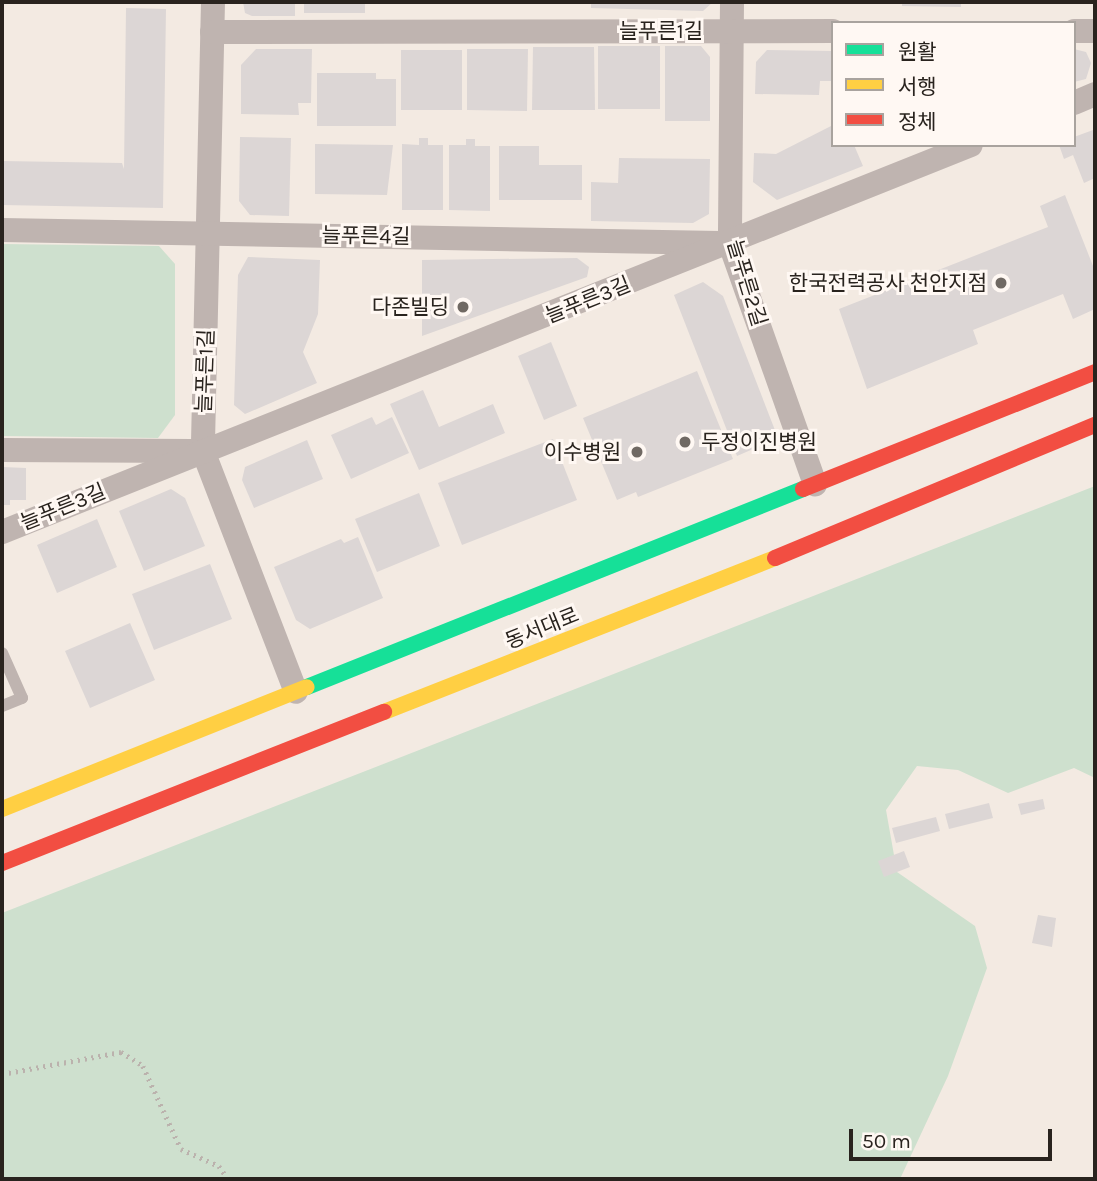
<!DOCTYPE html>
<html>
<head>
<meta charset="utf-8">
<style>
	body { margin:0 }
	#map { position:relative; width:1097px; height:1181px; overflow:hidden; background:#f3eae2; font-family:Karla,"Noto Sans KR",sans-serif }
	div>[style] { position:absolute }
	.green>* { inset:0; background:#cee0ce }
	.building>* { inset:0; background:#dcd6d5 }
	.path>* { height:4.5px; margin-top:-2.25px; transform-origin:0; background:repeating-linear-gradient(90deg,#bbb2ad 0 2px,transparent 0 7px) }
	.lane>* { height:12px; margin:-6px; padding:0 6px; transform-origin:6px; border-radius:6px; background:#bfb4b0 }
	.street>* { height:24px; margin:-12px; padding:0 12px; transform-origin:12px; border-radius:12px; background:#bfb4b0 }
	.fast>* { height:16px; margin:-8px; padding:0 8px; transform-origin:8px; border-radius:8px; background:#16e098 }
	.slow>* { height:16px; margin:-8px; padding:0 8px; transform-origin:8px; border-radius:8px; background:#ffcf43 }
	.jam>* { height:16px; margin:-8px; padding:0 8px; transform-origin:8px; border-radius:8px; background:#f24e42 }
	.dots>* { width:19px; height:19px; translate:-50% -50%; box-sizing:border-box; border:4px solid #fff8f3; border-radius:50% }
	span { translate:-50% -50%; white-space:nowrap; text-align:center; line-height:1.15; -webkit-text-stroke:6px #fff8f3; paint-order:stroke }
	.street-label { font-size:21px; color:#29231e }
	.poi-label { font-size:21px; color:#29231e }
	.right { translate:-100% -50%; text-align:right }
	.left { translate:0 -50%; text-align:left }
	.frame { position:absolute; inset:0; border:4px solid #29231e; pointer-events:none }
	.legend { position:absolute; left:831px; top:21px; width:245px; height:126px; box-sizing:border-box; background:#fff8f3; border:2px solid #a9a39e; margin:0; padding:9px 12px; list-style:none; font-size:21px; color:#29231e }
	.legend li { display:flex; align-items:center; gap:14px; height:35px }
	.legend b { width:35px; border:2px solid #a9a39e }
	.scale { position:absolute; left:849px; top:1129px; width:203px; height:32px; box-sizing:border-box; border:4px solid #29231e; border-top:0; padding-left:9px; font-size:21px; line-height:24px; white-space:nowrap; color:#29231e; -webkit-text-stroke:5px #fff8f3; paint-order:stroke }
</style>
</head>
<body>
<div id="map">
	<div class="green">
		<div style="clip-path:polygon(2px 244px,159px 246px,175px 264px,175px 415px,158px 438px,2px 436px)"></div>
		<div style="clip-path:polygon(1095px 486px,1095px 778px,1074px 768px,1008px 793px,958px 770px,917px 766px,886px 810px,897px 872px,975px 926px,987px 968px,948px 1076px,900px 1179px,2px 1179px,2px 913px)"></div>
	</div>
	<div class="building">
		<div style="clip-path:polygon(243px 2px,295px 2px,295px 16px,252px 16px,245px 13px)"></div>
		<div style="clip-path:polygon(304px 2px,365px 2px,365px 13px,304px 13px)"></div>
		<div style="clip-path:polygon(591px 2px,713px 2px,703px 11px,591px 8px)"></div>
		<div style="clip-path:polygon(902px 2px,961px 2px,961px 7px,902px 6px)"></div>
		<div style="clip-path:polygon(126px 8px,166px 9px,163px 208px,2px 205px,2px 161px,122px 163px,124px 169px)"></div>
		<div style="clip-path:polygon(598px 46px,660px 46px,660px 109px,598px 109px)"></div>
		<div style="clip-path:polygon(665px 46px,701px 46px,710px 57px,710px 121px,665px 121px)"></div>
		<div style="clip-path:polygon(533px 47px,594px 47px,595px 110px,532px 110px)"></div>
		<div style="clip-path:polygon(256px 49px,312px 49px,311px 103px,298px 103px,299px 115px,241px 114px,241px 65px)"></div>
		<div style="clip-path:polygon(467px 49px,528px 49px,527px 111px,467px 110px)"></div>
		<div style="clip-path:polygon(1074px 49px,1086px 52px,1091px 63px,1086px 79px,1074px 82px)"></div>
		<div style="clip-path:polygon(401px 50px,462px 50px,462px 110px,401px 110px)"></div>
		<div style="clip-path:polygon(767px 50px,833px 51px,833px 81px,820px 81px,819px 95px,755px 94px,756px 62px)"></div>
		<div style="clip-path:polygon(317px 73px,376px 73px,376px 79px,396px 79px,396px 126px,317px 126px)"></div>
		<div style="clip-path:polygon(833px 125px,833px 145px,854px 145px,863px 166px,777px 200px,753px 182px,754px 153px,776px 154px)"></div>
		<div style="clip-path:polygon(1093px 130px,1095px 178px,1084px 183px,1073px 155px,1064px 159px,1059px 145px,1074px 145px,1074px 137px)"></div>
		<div style="clip-path:polygon(240px 137px,291px 138px,289px 216px,250px 215px,239px 201px)"></div>
		<div style="clip-path:polygon(419px 138px,428px 138px,428px 145px,443px 145px,443px 210px,402px 210px,402px 144px,419px 145px)"></div>
		<div style="clip-path:polygon(466px 139px,475px 139px,475px 146px,490px 146px,490px 211px,449px 210px,449px 145px,466px 145px)"></div>
		<div style="clip-path:polygon(315px 144px,393px 145px,387px 195px,315px 194px)"></div>
		<div style="clip-path:polygon(499px 146px,539px 146px,539px 165px,582px 165px,582px 200px,499px 200px)"></div>
		<div style="clip-path:polygon(619px 158px,710px 159px,709px 214px,693px 223px,591px 221px,591px 182px,618px 183px)"></div>
		<div style="clip-path:polygon(1065px 195px,1095px 271px,1095px 309px,1073px 319px,1063px 294px,973px 330px,978px 344px,867px 389px,839px 309px,1048px 227px,1040px 206px)"></div>
		<div style="clip-path:polygon(248px 257px,320px 260px,318px 314px,303px 352px,317px 383px,245px 414px,234px 405px,238px 275px)"></div>
		<div style="clip-path:polygon(577px 258px,589px 267px,587px 277px,422px 336px,422px 260px)"></div>
		<div style="clip-path:polygon(703px 282px,723px 296px,778px 438px,737px 456px,674px 295px)"></div>
		<div style="clip-path:polygon(551px 342px,577px 406px,544px 420px,518px 356px)"></div>
		<div style="clip-path:polygon(697px 371px,733px 459px,638px 497px,636px 492px,617px 500px,583px 418px)"></div>
		<div style="clip-path:polygon(423px 390px,439px 427px,493px 404px,505px 433px,419px 470px,390px 404px)"></div>
		<div style="clip-path:polygon(372px 417px,376px 425px,392px 417px,409px 453px,351px 479px,331px 435px)"></div>
		<div style="clip-path:polygon(553px 439px,577px 500px,462px 545px,438px 483px)"></div>
		<div style="clip-path:polygon(307px 440px,323px 479px,254px 508px,242px 480px,245px 467px)"></div>
		<div style="clip-path:polygon(2px 467px,26px 468px,26px 500px,10px 500px,10px 505px,2px 505px)"></div>
		<div style="clip-path:polygon(171px 489px,185px 498px,205px 546px,144px 571px,119px 511px)"></div>
		<div style="clip-path:polygon(419px 493px,440px 546px,377px 572px,355px 519px)"></div>
		<div style="clip-path:polygon(97px 519px,117px 567px,57px 593px,37px 545px)"></div>
		<div style="clip-path:polygon(358px 537px,383px 598px,310px 629px,296px 620px,274px 567px,341px 539px,344px 543px)"></div>
		<div style="clip-path:polygon(210px 564px,232px 619px,154px 650px,132px 594px)"></div>
		<div style="clip-path:polygon(130px 623px,155px 680px,90px 708px,65px 651px)"></div>
		<div style="clip-path:polygon(1043px 799px,1045px 809px,1021px 815px,1018px 804px)"></div>
		<div style="clip-path:polygon(989px 803px,993px 818px,949px 829px,945px 814px)"></div>
		<div style="clip-path:polygon(936px 817px,940px 831px,896px 843px,892px 828px)"></div>
		<div style="clip-path:polygon(904px 851px,910px 867px,884px 877px,878px 861px)"></div>
		<div style="clip-path:polygon(1038px 915px,1056px 918px,1052px 947px,1032px 943px)"></div>
	</div>
	<div class="path">
		<div style="left:2px;top:1074px;width:121px;rotate:-10.5deg"></div>
		<div style="left:121px;top:1052px;width:26px;rotate:32deg"></div>
		<div style="left:143px;top:1066px;width:91px;rotate:65.4deg"></div>
		<div style="left:181px;top:1149px;width:42px;rotate:24.1deg"></div>
		<div style="left:219px;top:1166px;width:16px;rotate:55deg"></div>
	</div>
	<div class="lane">
		<div style="left:2px;top:653px;width:49px;rotate:66deg"></div>
		<div style="left:22px;top:698px;width:22px;rotate:158deg"></div>
	</div>
	<div class="street">
		<div style="left:213px;top:2px;width:449px;rotate:91.3deg"></div>
		<div style="left:203px;top:451px;width:258px;rotate:68.9deg"></div>
		<div style="left:732px;top:2px;width:242px;rotate:90.5deg"></div>
		<div style="left:730px;top:244px;width:255px;rotate:70.5deg"></div>
		<div style="left:1074px;top:31px;width:21px"></div>
		<div style="left:212px;top:32px;width:621px;rotate:-0.09deg"></div>
		<div style="left:1074px;top:103px;width:23px;rotate:-23deg"></div>
		<div style="left:2px;top:230px;width:717px;rotate:1.04deg"></div>
		<div style="left:2px;top:450px;width:190px;rotate:0.3deg"></div>
		<div style="left:2px;top:532px;width:1043px;rotate:-21.77deg"></div>
	</div>
	<div class="fast">
		<div style="left:307px;top:687px;width:534px;rotate:-21.76deg"></div>
	</div>
	<div class="slow">
		<div style="left:384px;top:712px;width:420px;rotate:-21.5deg"></div>
		<div style="left:2px;top:809px;width:328px;rotate:-21.8deg"></div>
	</div>
	<div class="jam">
		<div style="left:803px;top:489px;width:315px;rotate:-21.8deg"></div>
		<div style="left:775px;top:558px;width:347px;rotate:-22.6deg"></div>
		<div style="left:2px;top:863px;width:411px;rotate:-21.6deg"></div>
	</div>
	<div class="dots">
		<div style="left:1001px;top:283px;background:#706963"></div>
		<div style="left:463px;top:307px;background:#706963"></div>
		<div style="left:685px;top:442px;background:#706963"></div>
		<div style="left:637px;top:452px;background:#706963"></div>
	</div>
	<div class="street-label">
		<span style="left:661px;top:31px">늘푸른1길</span>
		<span style="left:366px;top:236px;rotate:1deg">늘푸른4길</span>
		<span style="left:747px;top:283px;rotate:73deg">늘푸른2길</span>
		<span style="left:588px;top:300px;rotate:-22deg">늘푸른3길</span>
		<span style="left:205px;top:371px;rotate:-88deg">늘푸른1길</span>
		<span style="left:63px;top:507px;rotate:-22deg">늘푸른3길</span>
		<span style="left:542px;top:628px;rotate:-22deg">동서대로</span>
	</div>
	<div class="poi-label">
		<span class="right" style="left:987px;top:283px">한국전력공사 천안지점</span>
		<span class="right" style="left:449px;top:307px">다존빌딩</span>
		<span class="left" style="left:701px;top:442px">두정이진병원</span>
		<span class="right" style="left:621px;top:452px">이수병원</span>
	</div>
	<div class="frame"></div>
	<ul class="legend">
	<li><b style="height:9px;background:#16e098"></b>원활</li>
	<li><b style="height:9px;background:#ffcf43"></b>서행</li>
	<li><b style="height:9px;background:#f24e42"></b>정체</li>
	</ul>
	<div class="scale">50 m</div>
</div>
</body>
</html>
